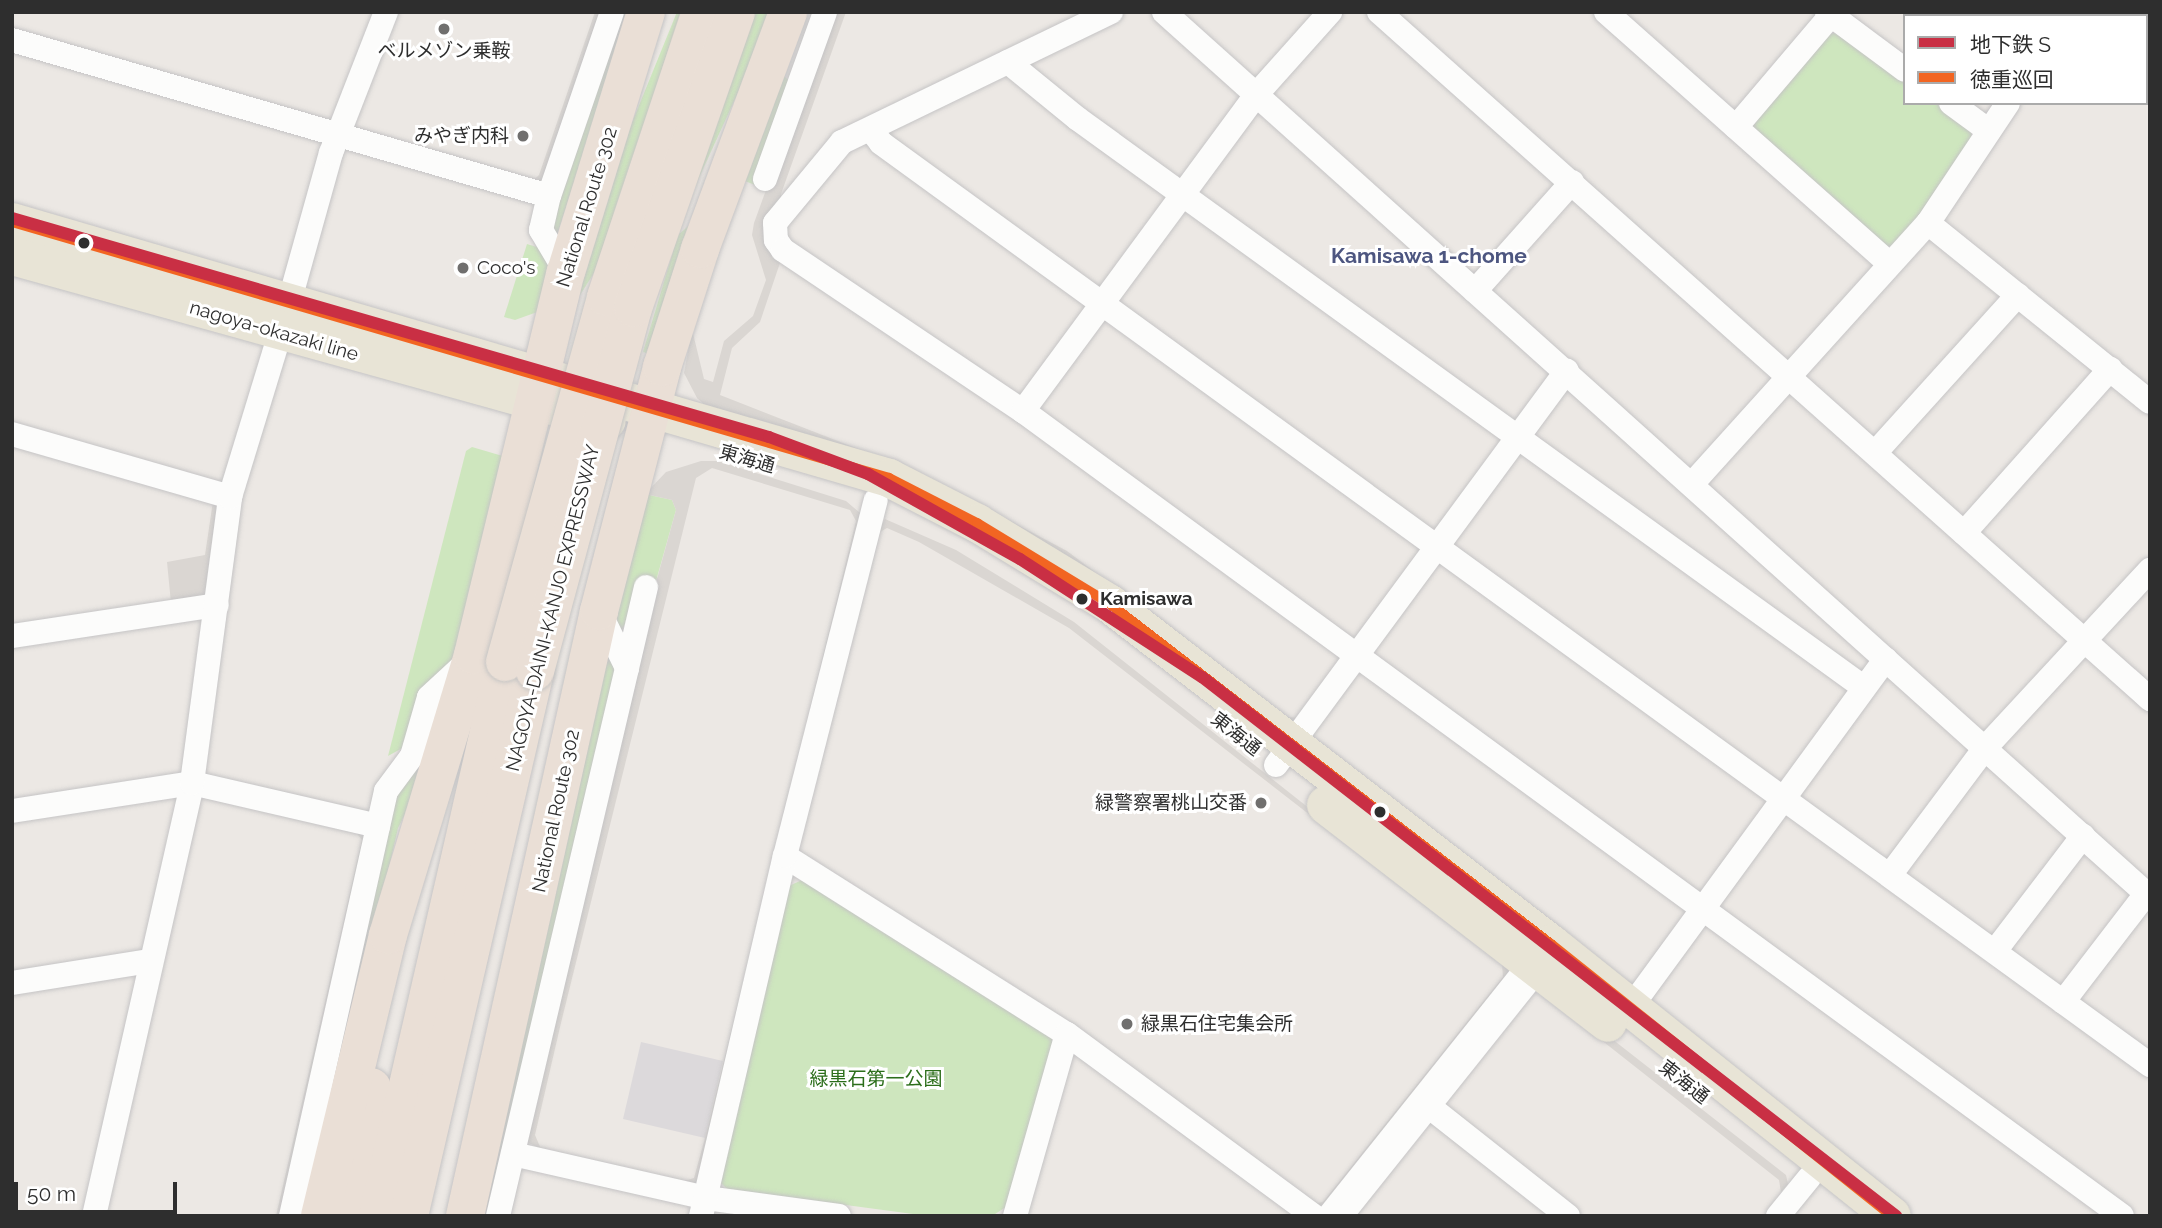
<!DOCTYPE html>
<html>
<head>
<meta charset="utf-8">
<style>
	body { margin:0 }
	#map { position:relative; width:2162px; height:1228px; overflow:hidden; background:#ece8e4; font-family:Raleway,"Noto Sans JP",sans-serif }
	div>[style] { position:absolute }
	.industrial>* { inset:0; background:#dcd9db }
	.green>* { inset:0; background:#cee6be }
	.plaza>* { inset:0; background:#dad6d2 }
	.roads { filter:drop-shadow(0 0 2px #c5c4c5) drop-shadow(0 0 2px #c5c4c5) }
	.street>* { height:24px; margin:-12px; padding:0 12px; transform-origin:12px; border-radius:12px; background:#fcfcfb }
	.secondary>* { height:33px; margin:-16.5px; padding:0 16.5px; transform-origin:16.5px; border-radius:16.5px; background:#fcfcfb }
	.primary>* { height:38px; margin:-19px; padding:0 19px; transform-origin:19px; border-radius:19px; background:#e8e4d6 }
	.highway>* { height:38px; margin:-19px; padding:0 19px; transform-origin:19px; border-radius:19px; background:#eadfd6 }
	.bridges { filter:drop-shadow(0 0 2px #c6c5c4) drop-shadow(0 0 2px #c6c5c4) }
	.highway-bridge>* { height:38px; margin:-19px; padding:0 19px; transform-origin:19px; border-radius:19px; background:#eadfd6 }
	.bus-1>* { height:10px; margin:-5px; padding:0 5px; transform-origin:5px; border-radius:5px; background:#f26522 }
	.metro-1>* { height:12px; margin:-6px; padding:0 6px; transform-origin:6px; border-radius:6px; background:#c92f44 }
	.dots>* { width:19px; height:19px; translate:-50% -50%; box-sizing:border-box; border:4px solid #fff; border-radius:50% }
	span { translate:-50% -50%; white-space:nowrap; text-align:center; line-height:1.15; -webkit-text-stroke:6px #fff; paint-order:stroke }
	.poi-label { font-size:19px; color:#2e2e2e }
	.right { translate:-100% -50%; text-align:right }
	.left { translate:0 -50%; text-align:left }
	.street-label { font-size:19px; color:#2e2e2e }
	.stop-label { font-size:19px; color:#2e2e2e; font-weight:700 }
	.park-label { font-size:19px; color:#2c6e1b }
	.neighbourhood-label { font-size:21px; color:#4d5680; font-weight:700 }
	.frame { position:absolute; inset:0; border:14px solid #2e2e2e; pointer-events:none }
	.legend { position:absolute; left:1903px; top:14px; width:245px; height:91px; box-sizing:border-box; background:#fff; border:2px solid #ababab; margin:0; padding:9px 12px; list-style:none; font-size:21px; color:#2e2e2e }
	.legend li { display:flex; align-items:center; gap:14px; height:35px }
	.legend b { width:35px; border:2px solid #ababab }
	.scale { position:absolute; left:14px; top:1182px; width:163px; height:32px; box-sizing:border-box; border:4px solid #2e2e2e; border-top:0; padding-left:9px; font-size:21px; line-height:24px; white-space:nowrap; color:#2e2e2e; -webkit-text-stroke:5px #fff; paint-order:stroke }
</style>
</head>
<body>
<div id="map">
	<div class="industrial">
		<div style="clip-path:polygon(641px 1042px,723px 1061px,705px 1138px,623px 1119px)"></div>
	</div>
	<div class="green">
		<div style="clip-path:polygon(619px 12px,630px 12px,555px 241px,552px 214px)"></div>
		<div style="clip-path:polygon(677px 12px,682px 12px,601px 262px,580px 295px,594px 216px)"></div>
		<div style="clip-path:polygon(750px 12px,775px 12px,686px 206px)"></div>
		<div style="clip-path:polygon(1837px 33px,1905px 82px,1905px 103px,1935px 103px,1971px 129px,1972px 143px,1923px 214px,1893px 246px,1881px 246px,1753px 130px,1751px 119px,1825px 34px)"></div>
		<div style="clip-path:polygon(784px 76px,789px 81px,755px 185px,740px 179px)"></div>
		<div style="clip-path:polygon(693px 222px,656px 356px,643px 352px,678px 235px)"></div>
		<div style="clip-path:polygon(527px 244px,546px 250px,552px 272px,540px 311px,515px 320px,504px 317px)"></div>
		<div style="clip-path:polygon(472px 447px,506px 457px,458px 654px,406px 746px,388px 756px,466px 451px)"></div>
		<div style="clip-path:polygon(645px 494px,672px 500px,676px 510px,656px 581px,621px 630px,615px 625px)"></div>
		<div style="clip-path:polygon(606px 651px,620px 674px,492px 1216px,483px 1216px)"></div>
		<div style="clip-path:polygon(420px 759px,418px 788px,398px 828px,309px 1216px,296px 1216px,390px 802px)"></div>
		<div style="clip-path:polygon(804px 879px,1051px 1036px,1054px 1045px,1009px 1205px,992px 1216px,928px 1216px,727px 1189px,719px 1181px,787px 887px)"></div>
	</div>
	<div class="plaza">
		<div style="clip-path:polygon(595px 12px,605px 12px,545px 181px,531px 182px,539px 175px)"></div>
		<div style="clip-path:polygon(831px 12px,846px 12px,781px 194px,781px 260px,760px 322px,732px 348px,720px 395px,920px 473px,1067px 551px,1286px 717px,1300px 718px,1291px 725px,1104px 589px,708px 408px,697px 398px,684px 373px,692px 329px,704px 379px,713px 382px,724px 341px,753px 316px,766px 280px,752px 235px,754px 223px)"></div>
		<div style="clip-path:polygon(701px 461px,718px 461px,846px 501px,860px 513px,701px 1182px,695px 1184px,681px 1182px,694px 1178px,705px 1138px,856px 521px,850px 510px,712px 468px,696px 478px,561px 1023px,535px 1135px,541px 1149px,525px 1141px,639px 644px,676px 510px,672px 500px,645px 494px,666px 472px)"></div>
		<div style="clip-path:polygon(213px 501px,221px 512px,210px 594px,171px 603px,167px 562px,205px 555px)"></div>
		<div style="clip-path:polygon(885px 519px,956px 550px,1074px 622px,1512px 969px,1327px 1208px,1312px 1204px,1323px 1202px,1503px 977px,1502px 964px,1069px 628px,919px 542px,887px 528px,875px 535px)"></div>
		<div style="clip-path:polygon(355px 831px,368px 835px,286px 1216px,276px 1216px,362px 840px)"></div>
		<div style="clip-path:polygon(1543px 985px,1786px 1175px,1788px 1184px,1781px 1192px,1779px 1180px,1539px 991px,1525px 993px)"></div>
	</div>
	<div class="roads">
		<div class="street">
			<div style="left:1111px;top:12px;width:299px;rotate:154.2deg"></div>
			<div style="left:842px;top:142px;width:105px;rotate:129.6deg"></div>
			<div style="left:775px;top:223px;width:17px;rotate:87deg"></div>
			<div style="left:776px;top:240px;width:12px;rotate:55deg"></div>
			<div style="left:783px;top:250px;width:289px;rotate:33.9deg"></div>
			<div style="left:1023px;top:411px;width:1362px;rotate:36.22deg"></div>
			<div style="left:1164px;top:12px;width:1325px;rotate:41.91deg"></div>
			<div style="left:1379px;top:12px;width:1033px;rotate:41.7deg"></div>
			<div style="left:1606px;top:12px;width:378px;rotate:41.6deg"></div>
			<div style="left:1827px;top:12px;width:97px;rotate:36.6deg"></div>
			<div style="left:2078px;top:12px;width:8px;rotate:30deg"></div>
			<div style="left:12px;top:40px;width:559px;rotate:16.2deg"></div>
			<div style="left:2146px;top:46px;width:4px;rotate:27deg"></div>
			<div style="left:1008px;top:62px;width:90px;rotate:39.2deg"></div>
			<div style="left:1078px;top:119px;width:969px;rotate:35.89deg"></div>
			<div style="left:1951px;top:103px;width:47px;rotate:36.4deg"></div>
			<div style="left:1736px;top:127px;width:147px;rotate:-49.7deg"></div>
			<div style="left:871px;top:130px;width:16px;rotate:52deg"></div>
			<div style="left:881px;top:143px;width:1569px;rotate:36deg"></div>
			<div style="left:765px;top:179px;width:177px;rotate:-70.2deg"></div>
			<div style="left:1928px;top:223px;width:285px;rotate:38.9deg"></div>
			<div style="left:566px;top:272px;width:49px;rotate:-120.8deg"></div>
			<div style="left:541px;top:230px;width:35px;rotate:-77deg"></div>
			<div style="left:549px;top:196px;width:194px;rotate:-71.1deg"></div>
			<div style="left:1475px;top:291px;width:146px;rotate:-48.3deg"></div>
			<div style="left:289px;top:303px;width:156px;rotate:-74.4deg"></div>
			<div style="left:331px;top:153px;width:151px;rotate:-68.7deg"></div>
			<div style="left:1023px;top:411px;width:391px;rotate:-53.6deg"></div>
			<div style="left:1255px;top:96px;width:113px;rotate:-48.2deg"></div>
			<div style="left:12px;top:434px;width:227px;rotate:16.1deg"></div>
			<div style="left:1875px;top:453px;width:213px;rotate:-47.9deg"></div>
			<div style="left:1692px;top:484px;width:352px;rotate:-47.9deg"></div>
			<div style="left:1928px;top:223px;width:144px;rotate:-56.3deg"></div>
			<div style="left:1964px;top:533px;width:220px;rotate:-48.3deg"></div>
			<div style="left:12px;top:636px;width:207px;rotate:-8.6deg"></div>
			<div style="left:627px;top:668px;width:83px;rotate:-76.8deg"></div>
			<div style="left:1276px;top:765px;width:490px;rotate:-53.6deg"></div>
			<div style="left:12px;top:811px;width:182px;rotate:-8.8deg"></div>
			<div style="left:192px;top:783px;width:191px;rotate:13deg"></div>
			<div style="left:785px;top:856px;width:333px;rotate:32.3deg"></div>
			<div style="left:1067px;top:1034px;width:307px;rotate:36.4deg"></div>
			<div style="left:1890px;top:875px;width:159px;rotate:-53.2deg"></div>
			<div style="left:1985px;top:748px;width:243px;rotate:-47.2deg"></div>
			<div style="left:1995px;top:951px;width:145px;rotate:-52.6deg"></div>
			<div style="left:12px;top:983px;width:139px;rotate:-9.1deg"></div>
			<div style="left:2063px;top:1002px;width:136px;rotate:-52.5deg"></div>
			<div style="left:1631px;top:1007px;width:431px;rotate:-53.8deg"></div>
			<div style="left:1426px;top:1104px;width:181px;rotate:38.3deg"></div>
			<div style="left:513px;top:1154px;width:198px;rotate:12.8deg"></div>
			<div style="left:706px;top:1198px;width:134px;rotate:7.7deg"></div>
			<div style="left:94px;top:1216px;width:444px;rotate:-77.2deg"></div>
			<div style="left:192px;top:783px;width:289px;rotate:-82.4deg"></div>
			<div style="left:230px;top:497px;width:171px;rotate:-73deg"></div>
			<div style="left:291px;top:1216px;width:435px;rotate:-77.4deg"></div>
			<div style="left:386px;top:791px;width:44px;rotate:-53.4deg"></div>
			<div style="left:412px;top:756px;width:61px;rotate:-73.9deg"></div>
			<div style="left:429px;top:697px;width:56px;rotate:-42.8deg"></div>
			<div style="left:498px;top:1216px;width:563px;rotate:-76.75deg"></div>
			<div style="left:627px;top:668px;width:64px;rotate:-116.2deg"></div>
			<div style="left:701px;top:1216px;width:370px;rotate:-76.9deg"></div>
			<div style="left:785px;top:856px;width:367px;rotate:-75.7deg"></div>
			<div style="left:1015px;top:1216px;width:189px;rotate:-74.1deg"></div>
			<div style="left:1778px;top:1216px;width:49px;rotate:-50.8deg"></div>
		</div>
		<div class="secondary">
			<div style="left:1334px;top:1216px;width:348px;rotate:-51.4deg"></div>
		</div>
		<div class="primary">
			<div style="left:12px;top:222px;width:914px;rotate:16.27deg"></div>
			<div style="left:889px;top:478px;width:99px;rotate:27.1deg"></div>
			<div style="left:977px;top:523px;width:156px;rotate:31.3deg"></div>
			<div style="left:1110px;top:604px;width:557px;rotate:37.63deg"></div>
			<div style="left:1551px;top:944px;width:436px;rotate:38.6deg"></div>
			<div style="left:12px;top:256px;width:617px;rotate:15.5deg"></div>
			<div style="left:1326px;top:805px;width:356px;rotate:37.7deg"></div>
		</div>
		<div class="highway">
			<div style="left:354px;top:1203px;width:117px;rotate:-81.2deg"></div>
			<div style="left:320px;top:1216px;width:289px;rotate:-76.4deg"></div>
			<div style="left:388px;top:935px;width:293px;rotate:-73.1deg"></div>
			<div style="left:473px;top:655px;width:394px;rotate:-76.4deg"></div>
			<div style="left:566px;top:272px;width:272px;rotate:-72.9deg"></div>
			<div style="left:378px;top:1216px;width:568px;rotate:-77.09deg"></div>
			<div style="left:409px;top:1216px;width:559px;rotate:-76.98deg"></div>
			<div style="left:465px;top:1216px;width:620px;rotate:-77.51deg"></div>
			<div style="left:599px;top:611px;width:252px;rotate:-75.5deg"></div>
			<div style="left:662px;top:367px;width:124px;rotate:-72.1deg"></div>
			<div style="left:700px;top:249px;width:253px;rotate:-69.6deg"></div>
		</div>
	</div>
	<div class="bridges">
		<div class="highway-bridge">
			<div style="left:505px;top:662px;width:379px;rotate:-74.5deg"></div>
			<div style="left:606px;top:297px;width:300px;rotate:-71.6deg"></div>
			<div style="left:535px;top:671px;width:376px;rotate:-74.9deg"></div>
			<div style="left:633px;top:308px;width:313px;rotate:-70.8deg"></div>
		</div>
	</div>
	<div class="bus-1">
		<div style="left:12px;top:222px;width:914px;rotate:16.27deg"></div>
		<div style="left:889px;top:478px;width:99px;rotate:27.1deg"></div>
		<div style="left:977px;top:523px;width:156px;rotate:31.3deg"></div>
		<div style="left:1110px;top:604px;width:557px;rotate:37.63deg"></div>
		<div style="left:1551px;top:944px;width:436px;rotate:38.6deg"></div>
	</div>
	<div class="metro-1">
		<div style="left:12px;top:218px;width:788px;rotate:16.14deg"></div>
		<div style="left:769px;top:437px;width:106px;rotate:20.5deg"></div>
		<div style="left:868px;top:474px;width:174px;rotate:29.2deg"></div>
		<div style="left:1020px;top:559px;width:217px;rotate:33deg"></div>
		<div style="left:1202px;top:677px;width:879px;rotate:37.83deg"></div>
	</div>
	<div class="dots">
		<div style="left:444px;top:29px;background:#706f6e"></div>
		<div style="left:523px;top:136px;background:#706f6e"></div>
		<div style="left:84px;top:243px;background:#2e2e2e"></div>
		<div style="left:463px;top:268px;background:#706f6e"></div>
		<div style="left:1082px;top:599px;background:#2e2e2e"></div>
		<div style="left:1261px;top:803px;background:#706f6e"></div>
		<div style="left:1380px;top:812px;background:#2e2e2e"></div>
		<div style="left:1127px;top:1024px;background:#706f6e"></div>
	</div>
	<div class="poi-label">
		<span style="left:444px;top:51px">ベルメゾン乗鞍</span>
		<span class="right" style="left:509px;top:136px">みやぎ内科</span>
		<span class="left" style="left:477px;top:268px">Coco's</span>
		<span class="right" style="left:1247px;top:803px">緑警察署桃山交番</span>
		<span class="left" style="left:1141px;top:1024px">緑黒石住宅集会所</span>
	</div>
	<div class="street-label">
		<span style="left:587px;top:207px;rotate:-73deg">National Route 302</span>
		<span style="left:274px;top:331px;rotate:16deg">nagoya-okazaki line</span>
		<span style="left:747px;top:459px;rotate:16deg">東海通</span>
		<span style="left:553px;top:608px;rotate:-76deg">NAGOYA-DAINI-KANJO EXPRESSWAY</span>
		<span style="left:1236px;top:734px;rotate:38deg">東海通</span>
		<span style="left:556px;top:811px;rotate:-78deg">National Route 302</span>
		<span style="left:1684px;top:1082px;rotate:38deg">東海通</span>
	</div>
	<div class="stop-label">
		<span class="left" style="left:1100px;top:599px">Kamisawa</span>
	</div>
	<div class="park-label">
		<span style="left:876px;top:1079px">緑黒石第一公園</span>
	</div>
	<div class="neighbourhood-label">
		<span style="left:1429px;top:256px">Kamisawa 1-chome</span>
	</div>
	<div class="frame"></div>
	<ul class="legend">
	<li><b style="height:9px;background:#c92f44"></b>地下鉄 S</li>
	<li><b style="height:9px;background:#f26522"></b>徳重巡回</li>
	</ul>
	<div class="scale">50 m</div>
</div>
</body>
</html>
